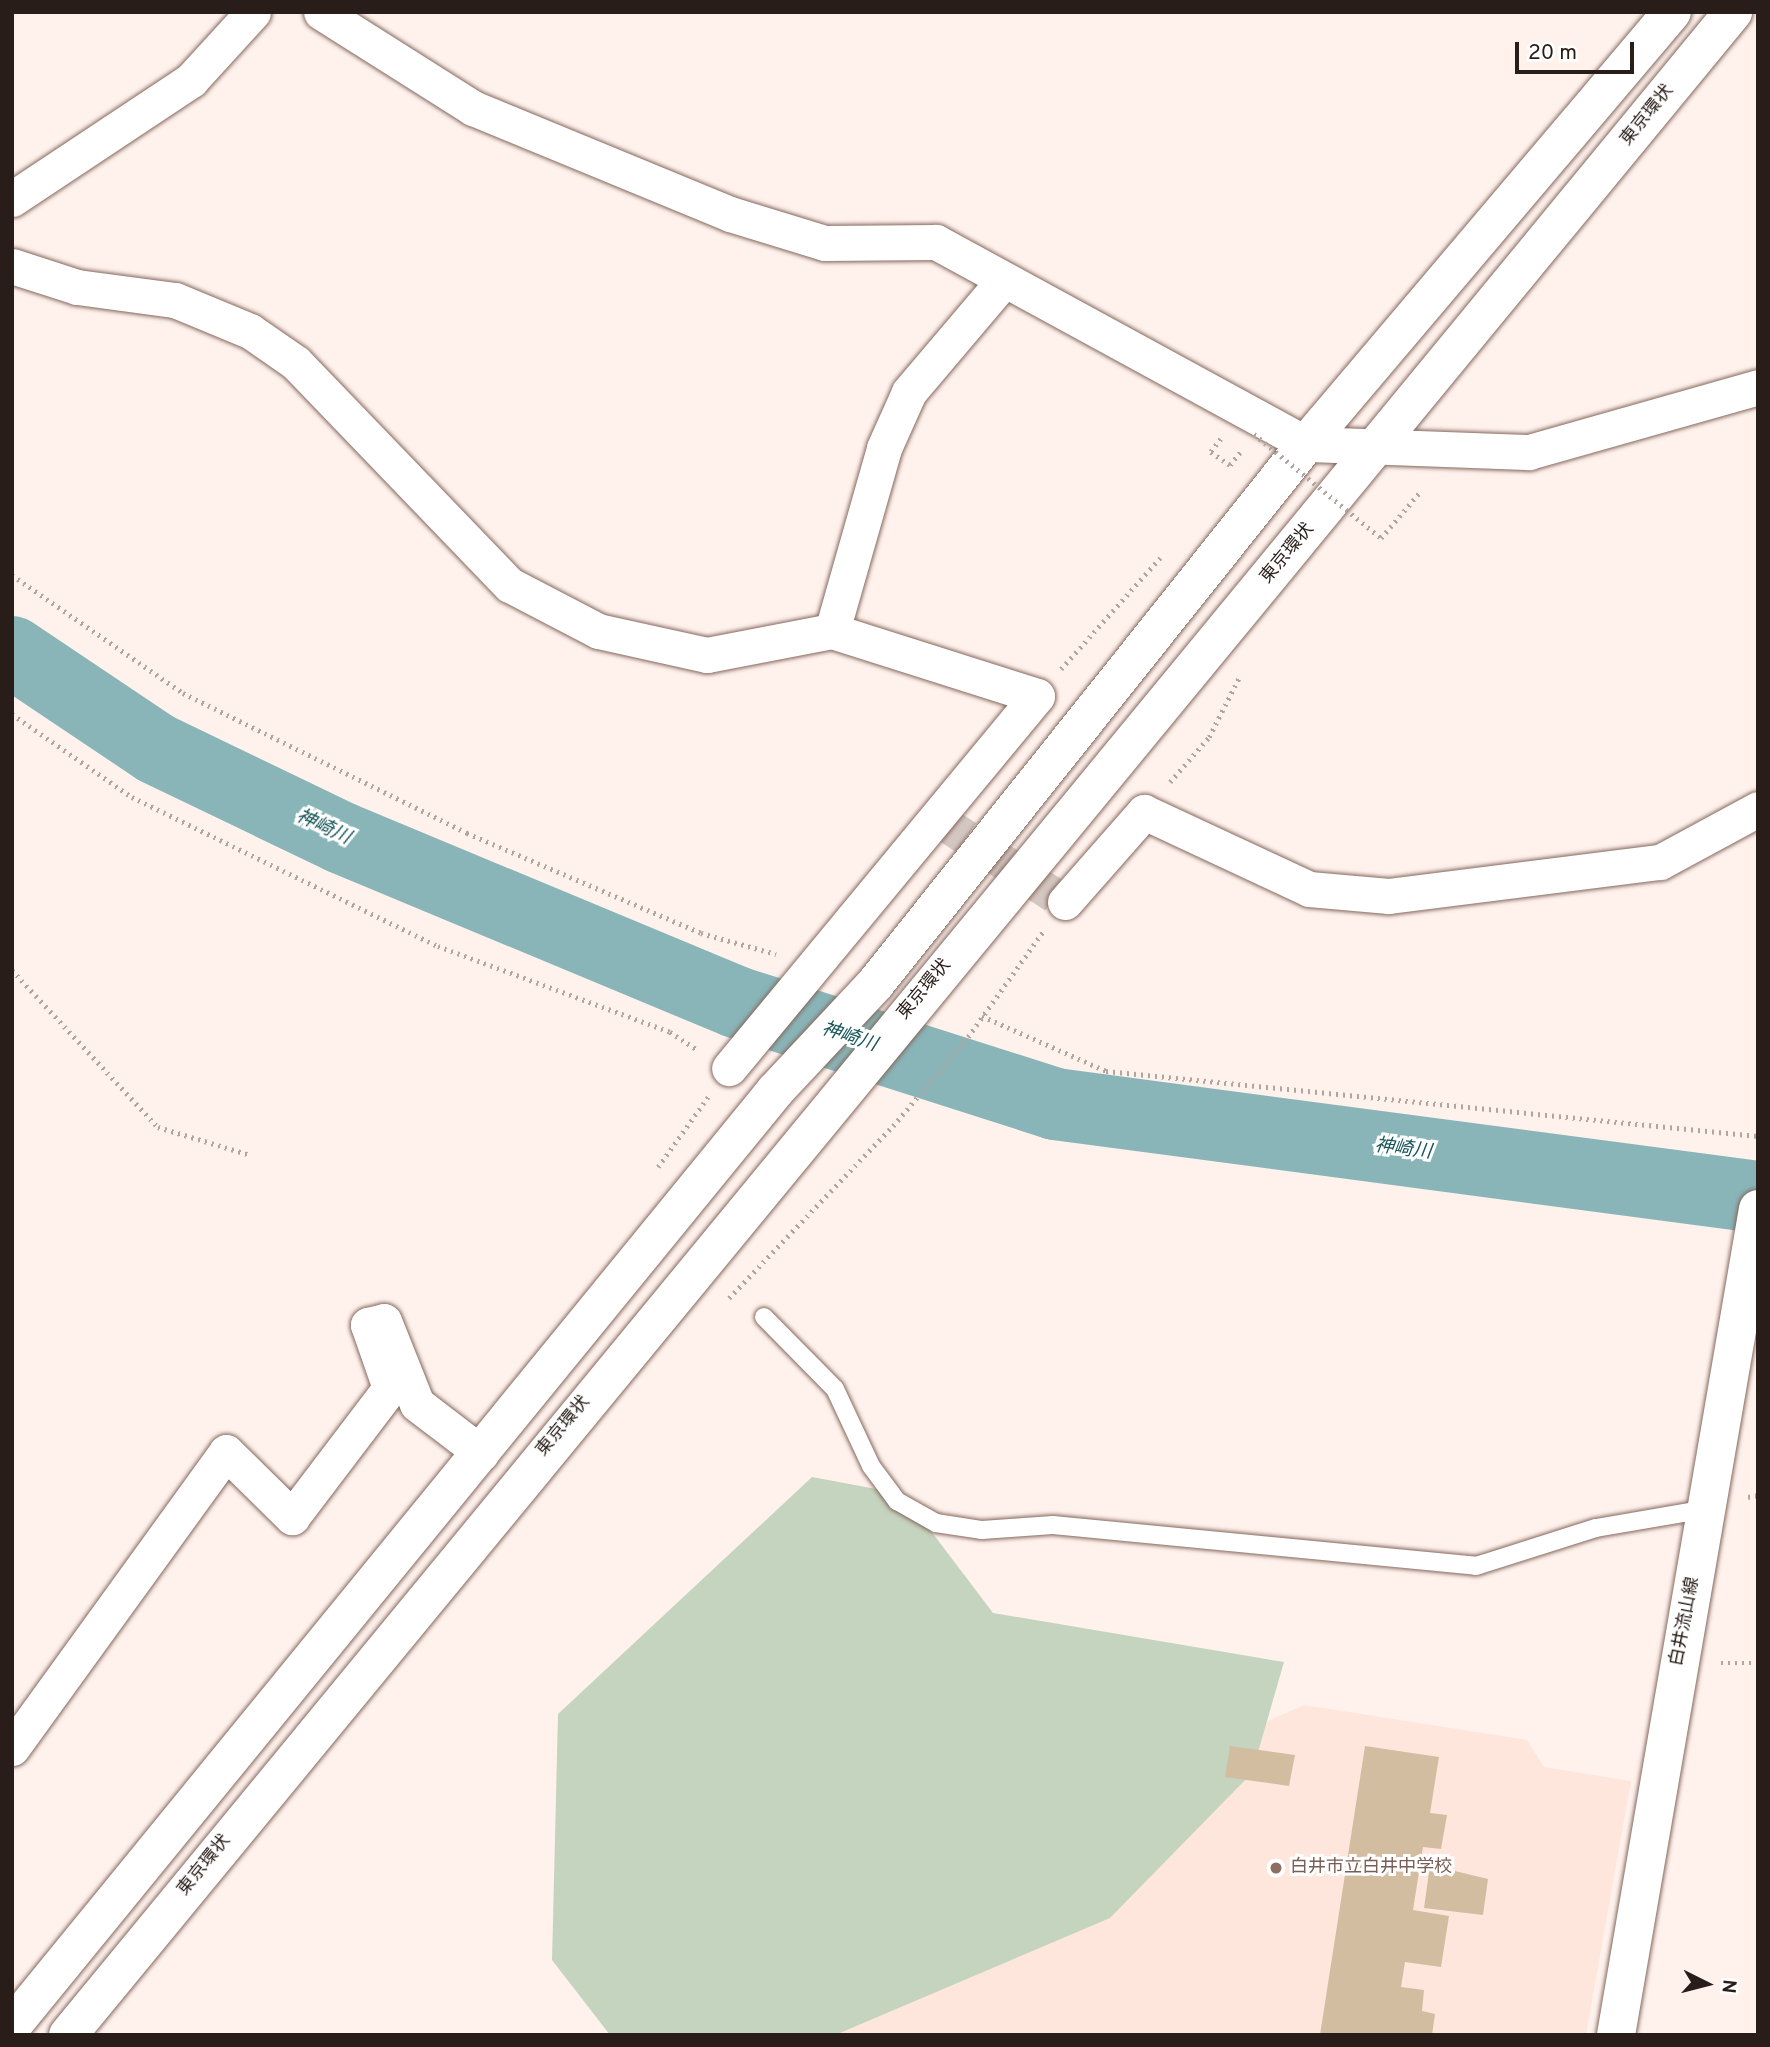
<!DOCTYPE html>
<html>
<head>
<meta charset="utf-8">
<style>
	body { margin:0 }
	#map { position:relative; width:1770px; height:2047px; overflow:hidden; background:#fff2ed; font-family:Overpass,"Noto Sans JP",sans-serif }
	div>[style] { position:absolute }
	.built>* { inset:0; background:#fee6dc }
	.green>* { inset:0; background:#c5d4be }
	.river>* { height:72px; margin:-36px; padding:0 36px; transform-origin:36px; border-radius:36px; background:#89b5b8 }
	.building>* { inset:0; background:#d3bda0 }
	.minor-tunnel>* { height:35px; margin-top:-17.5px; transform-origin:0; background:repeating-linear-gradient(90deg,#d4c7c2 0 35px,transparent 0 53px) }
	.path>* { height:4.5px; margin-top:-2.25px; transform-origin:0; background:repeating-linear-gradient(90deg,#b1a5a0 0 2px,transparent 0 7px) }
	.roads { filter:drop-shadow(0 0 2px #84685d) drop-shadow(0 0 2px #84685d) }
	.service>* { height:18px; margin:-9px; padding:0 9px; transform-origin:9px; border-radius:9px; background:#fff }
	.minor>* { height:35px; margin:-17.5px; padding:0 17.5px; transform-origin:17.5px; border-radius:17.5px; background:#fff }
	.secondary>* { height:38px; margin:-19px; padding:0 19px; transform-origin:19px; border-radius:19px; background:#fff }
	.trunk>* { height:38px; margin:-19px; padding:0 19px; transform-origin:19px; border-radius:19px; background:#fff }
	.path-bridge>* { height:4.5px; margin-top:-2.25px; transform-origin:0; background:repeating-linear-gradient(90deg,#b1a5a0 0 2px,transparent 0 7px) }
	.dots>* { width:19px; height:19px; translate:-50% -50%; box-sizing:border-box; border:4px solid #fff; border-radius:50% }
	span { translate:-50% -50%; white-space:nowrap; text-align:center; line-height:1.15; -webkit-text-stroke:6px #fff; paint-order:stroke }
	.street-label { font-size:18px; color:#281d18 }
	.education-label { font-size:18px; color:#785e54 }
	.left { translate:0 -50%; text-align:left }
	.water-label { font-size:19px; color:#185659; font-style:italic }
	.frame { position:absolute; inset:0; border:14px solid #281d18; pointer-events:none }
	.north { position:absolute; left:1672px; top:1949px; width:70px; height:70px; -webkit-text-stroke:5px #fff; paint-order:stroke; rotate:96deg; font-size:19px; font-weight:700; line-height:28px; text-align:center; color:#281d18 }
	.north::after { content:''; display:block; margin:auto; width:24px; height:32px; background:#281d18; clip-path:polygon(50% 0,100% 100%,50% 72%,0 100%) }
	.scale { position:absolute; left:1515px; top:42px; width:119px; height:32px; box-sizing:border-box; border:4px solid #281d18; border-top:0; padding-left:9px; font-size:21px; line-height:24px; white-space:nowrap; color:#281d18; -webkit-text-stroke:5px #fff; paint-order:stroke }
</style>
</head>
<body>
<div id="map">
	<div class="built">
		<div style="clip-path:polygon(1304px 1705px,1527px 1740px,1544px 1767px,1631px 1781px,1586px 2035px,743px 2035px,738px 1956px)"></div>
	</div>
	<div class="green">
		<div style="clip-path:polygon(812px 1477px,903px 1494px,993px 1613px,1284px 1662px,1252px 1773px,1110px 1918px,835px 2035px,610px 2035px,552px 1960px,558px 1714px)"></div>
	</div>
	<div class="river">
		<div style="left:12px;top:652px;width:174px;rotate:33.8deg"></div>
		<div style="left:157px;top:749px;width:205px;rotate:25.7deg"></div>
		<div style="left:342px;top:838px;width:427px;rotate:22.6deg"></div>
		<div style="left:736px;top:1002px;width:335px;rotate:17.7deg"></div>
		<div style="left:1055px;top:1104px;width:709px;rotate:7.54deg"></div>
	</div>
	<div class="building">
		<div style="clip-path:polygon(1230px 1746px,1295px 1755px,1289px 1786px,1225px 1777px)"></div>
		<div style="clip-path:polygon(1365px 1746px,1439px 1757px,1430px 1813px,1447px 1815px,1441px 1849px,1423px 1847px,1413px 1910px,1449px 1916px,1441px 1967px,1405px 1962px,1401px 1987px,1424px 1990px,1422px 2011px,1435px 2014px,1432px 2035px,1320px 2035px)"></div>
		<div style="clip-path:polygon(1430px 1865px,1488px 1879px,1483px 1915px,1424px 1908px)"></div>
	</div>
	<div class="minor-tunnel">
		<div style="left:937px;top:818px;width:153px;rotate:33.3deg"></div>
	</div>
	<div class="path">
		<div style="left:1221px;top:439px;width:16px;rotate:128deg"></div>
		<div style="left:1211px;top:452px;width:23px;rotate:34deg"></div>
		<div style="left:1230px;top:465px;width:18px;rotate:-52deg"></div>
		<div style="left:1381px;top:538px;width:60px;rotate:-49.7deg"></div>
		<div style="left:12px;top:575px;width:208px;rotate:34.6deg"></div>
		<div style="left:183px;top:693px;width:317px;rotate:26.2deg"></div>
		<div style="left:467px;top:833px;width:254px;rotate:23.1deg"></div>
		<div style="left:701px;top:933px;width:78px;rotate:15.6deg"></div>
		<div style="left:1061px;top:669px;width:149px;rotate:-48.3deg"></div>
		<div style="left:12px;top:714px;width:146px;rotate:34.7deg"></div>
		<div style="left:132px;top:797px;width:340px;rotate:26deg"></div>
		<div style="left:438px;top:946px;width:247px;rotate:20.3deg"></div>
		<div style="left:670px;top:1032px;width:33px;rotate:33deg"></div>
		<div style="left:1170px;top:782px;width:60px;rotate:-49.1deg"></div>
		<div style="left:1209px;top:737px;width:68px;rotate:-63.1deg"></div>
		<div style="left:12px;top:970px;width:214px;rotate:47.1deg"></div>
		<div style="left:158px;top:1127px;width:97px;rotate:16.8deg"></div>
		<div style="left:982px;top:1016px;width:136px;rotate:23.9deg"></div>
		<div style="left:1106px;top:1071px;width:655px;rotate:5.69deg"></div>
		<div style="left:658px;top:1167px;width:86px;rotate:-54.5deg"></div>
		<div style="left:729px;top:1298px;width:238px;rotate:-46.4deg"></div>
		<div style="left:893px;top:1126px;width:116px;rotate:-49.9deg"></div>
		<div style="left:968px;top:1037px;width:131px;rotate:-54.6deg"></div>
		<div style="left:1748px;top:1497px;width:10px;rotate:-11deg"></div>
		<div style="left:1721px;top:1663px;width:37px"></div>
	</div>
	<div class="roads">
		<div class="service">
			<div style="left:764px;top:1317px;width:101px;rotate:45.4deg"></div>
			<div style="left:835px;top:1389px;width:85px;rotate:64.9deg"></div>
			<div style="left:871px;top:1466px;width:44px;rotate:53.4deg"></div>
			<div style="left:897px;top:1501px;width:45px;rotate:29.4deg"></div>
			<div style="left:936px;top:1523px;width:47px;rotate:8.7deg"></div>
			<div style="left:982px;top:1530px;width:71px;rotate:-4deg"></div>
			<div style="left:1053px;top:1525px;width:425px;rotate:5.5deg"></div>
			<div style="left:1476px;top:1566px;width:126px;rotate:-17.6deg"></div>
			<div style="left:1596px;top:1528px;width:113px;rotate:-9.7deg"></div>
		</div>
		<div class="minor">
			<div style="left:321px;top:12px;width:180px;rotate:32.3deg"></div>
			<div style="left:473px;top:108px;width:278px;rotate:22.4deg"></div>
			<div style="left:730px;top:214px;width:99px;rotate:17deg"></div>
			<div style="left:825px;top:243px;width:111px;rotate:-0.5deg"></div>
			<div style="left:936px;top:242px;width:422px;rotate:28.6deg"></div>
			<div style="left:1306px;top:444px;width:223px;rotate:2.1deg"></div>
			<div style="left:1529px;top:452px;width:238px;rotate:-15.8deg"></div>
			<div style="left:12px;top:199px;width:215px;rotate:-33.6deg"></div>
			<div style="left:191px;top:80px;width:92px;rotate:-47.6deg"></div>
			<div style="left:12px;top:266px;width:68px;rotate:17.9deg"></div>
			<div style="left:77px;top:287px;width:99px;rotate:7.6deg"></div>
			<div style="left:175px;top:300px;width:81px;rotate:22.5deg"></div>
			<div style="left:250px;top:331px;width:56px;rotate:34.8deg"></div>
			<div style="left:296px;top:363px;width:308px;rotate:46.1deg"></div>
			<div style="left:510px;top:585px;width:99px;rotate:27.6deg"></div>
			<div style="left:598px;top:631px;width:112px;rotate:12.4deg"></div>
			<div style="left:707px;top:655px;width:127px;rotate:-10.9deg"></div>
			<div style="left:832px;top:631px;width:215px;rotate:17.6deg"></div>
			<div style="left:1037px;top:696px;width:483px;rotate:129.6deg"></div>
			<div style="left:832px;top:631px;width:190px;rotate:-74.1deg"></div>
			<div style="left:884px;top:448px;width:61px;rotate:-65.9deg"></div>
			<div style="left:909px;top:392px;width:147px;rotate:-49.7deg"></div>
			<div style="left:1065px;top:902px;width:120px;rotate:-48.7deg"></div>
			<div style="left:1144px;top:812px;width:182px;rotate:25deg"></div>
			<div style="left:1309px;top:889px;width:80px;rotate:5deg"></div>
			<div style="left:1389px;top:896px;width:273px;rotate:-7.2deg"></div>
			<div style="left:1660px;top:862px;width:111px;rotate:-28.4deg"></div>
			<div style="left:12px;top:1748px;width:365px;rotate:-54.1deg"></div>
			<div style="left:226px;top:1452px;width:93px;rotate:44.6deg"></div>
			<div style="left:292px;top:1517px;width:162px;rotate:-52.8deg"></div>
			<div style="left:390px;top:1388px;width:67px;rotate:-109.2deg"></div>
			<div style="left:368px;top:1325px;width:16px;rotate:-14deg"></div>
			<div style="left:384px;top:1321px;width:89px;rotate:68.3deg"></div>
			<div style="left:417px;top:1404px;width:81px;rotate:37.4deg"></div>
		</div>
		<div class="secondary">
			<div style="left:1616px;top:2035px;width:838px;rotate:-80.25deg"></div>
		</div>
		<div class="trunk">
			<div style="left:12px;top:2026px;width:1208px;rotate:-50.78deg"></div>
			<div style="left:776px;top:1090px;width:146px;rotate:-46.9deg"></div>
			<div style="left:876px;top:983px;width:690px;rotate:-51.42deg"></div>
			<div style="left:1306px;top:444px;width:566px;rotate:-49.73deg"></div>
			<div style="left:68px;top:2035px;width:2620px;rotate:-50.54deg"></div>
		</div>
	</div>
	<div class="path-bridge">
		<div style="left:1254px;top:434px;width:164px;rotate:39.3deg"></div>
	</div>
	<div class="dots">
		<div style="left:1276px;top:1868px;background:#8d6e63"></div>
	</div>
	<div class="street-label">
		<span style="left:1648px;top:116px;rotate:-51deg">東京環状</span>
		<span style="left:1288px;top:554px;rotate:-50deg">東京環状</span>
		<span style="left:925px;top:990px;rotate:-50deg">東京環状</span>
		<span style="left:564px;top:1427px;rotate:-50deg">東京環状</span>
		<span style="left:1686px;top:1622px;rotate:-79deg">白井流山線</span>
		<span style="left:205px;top:1866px;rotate:-51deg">東京環状</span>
	</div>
	<div class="education-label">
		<span class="left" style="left:1290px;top:1868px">白井市立白井中学校</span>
	</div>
	<div class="water-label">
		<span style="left:323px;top:828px;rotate:25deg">神崎川</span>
		<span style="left:849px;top:1038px;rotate:18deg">神崎川</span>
		<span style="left:1403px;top:1150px;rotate:7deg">神崎川</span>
	</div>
	<div class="frame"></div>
	<div class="north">N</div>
	<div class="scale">20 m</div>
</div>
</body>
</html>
